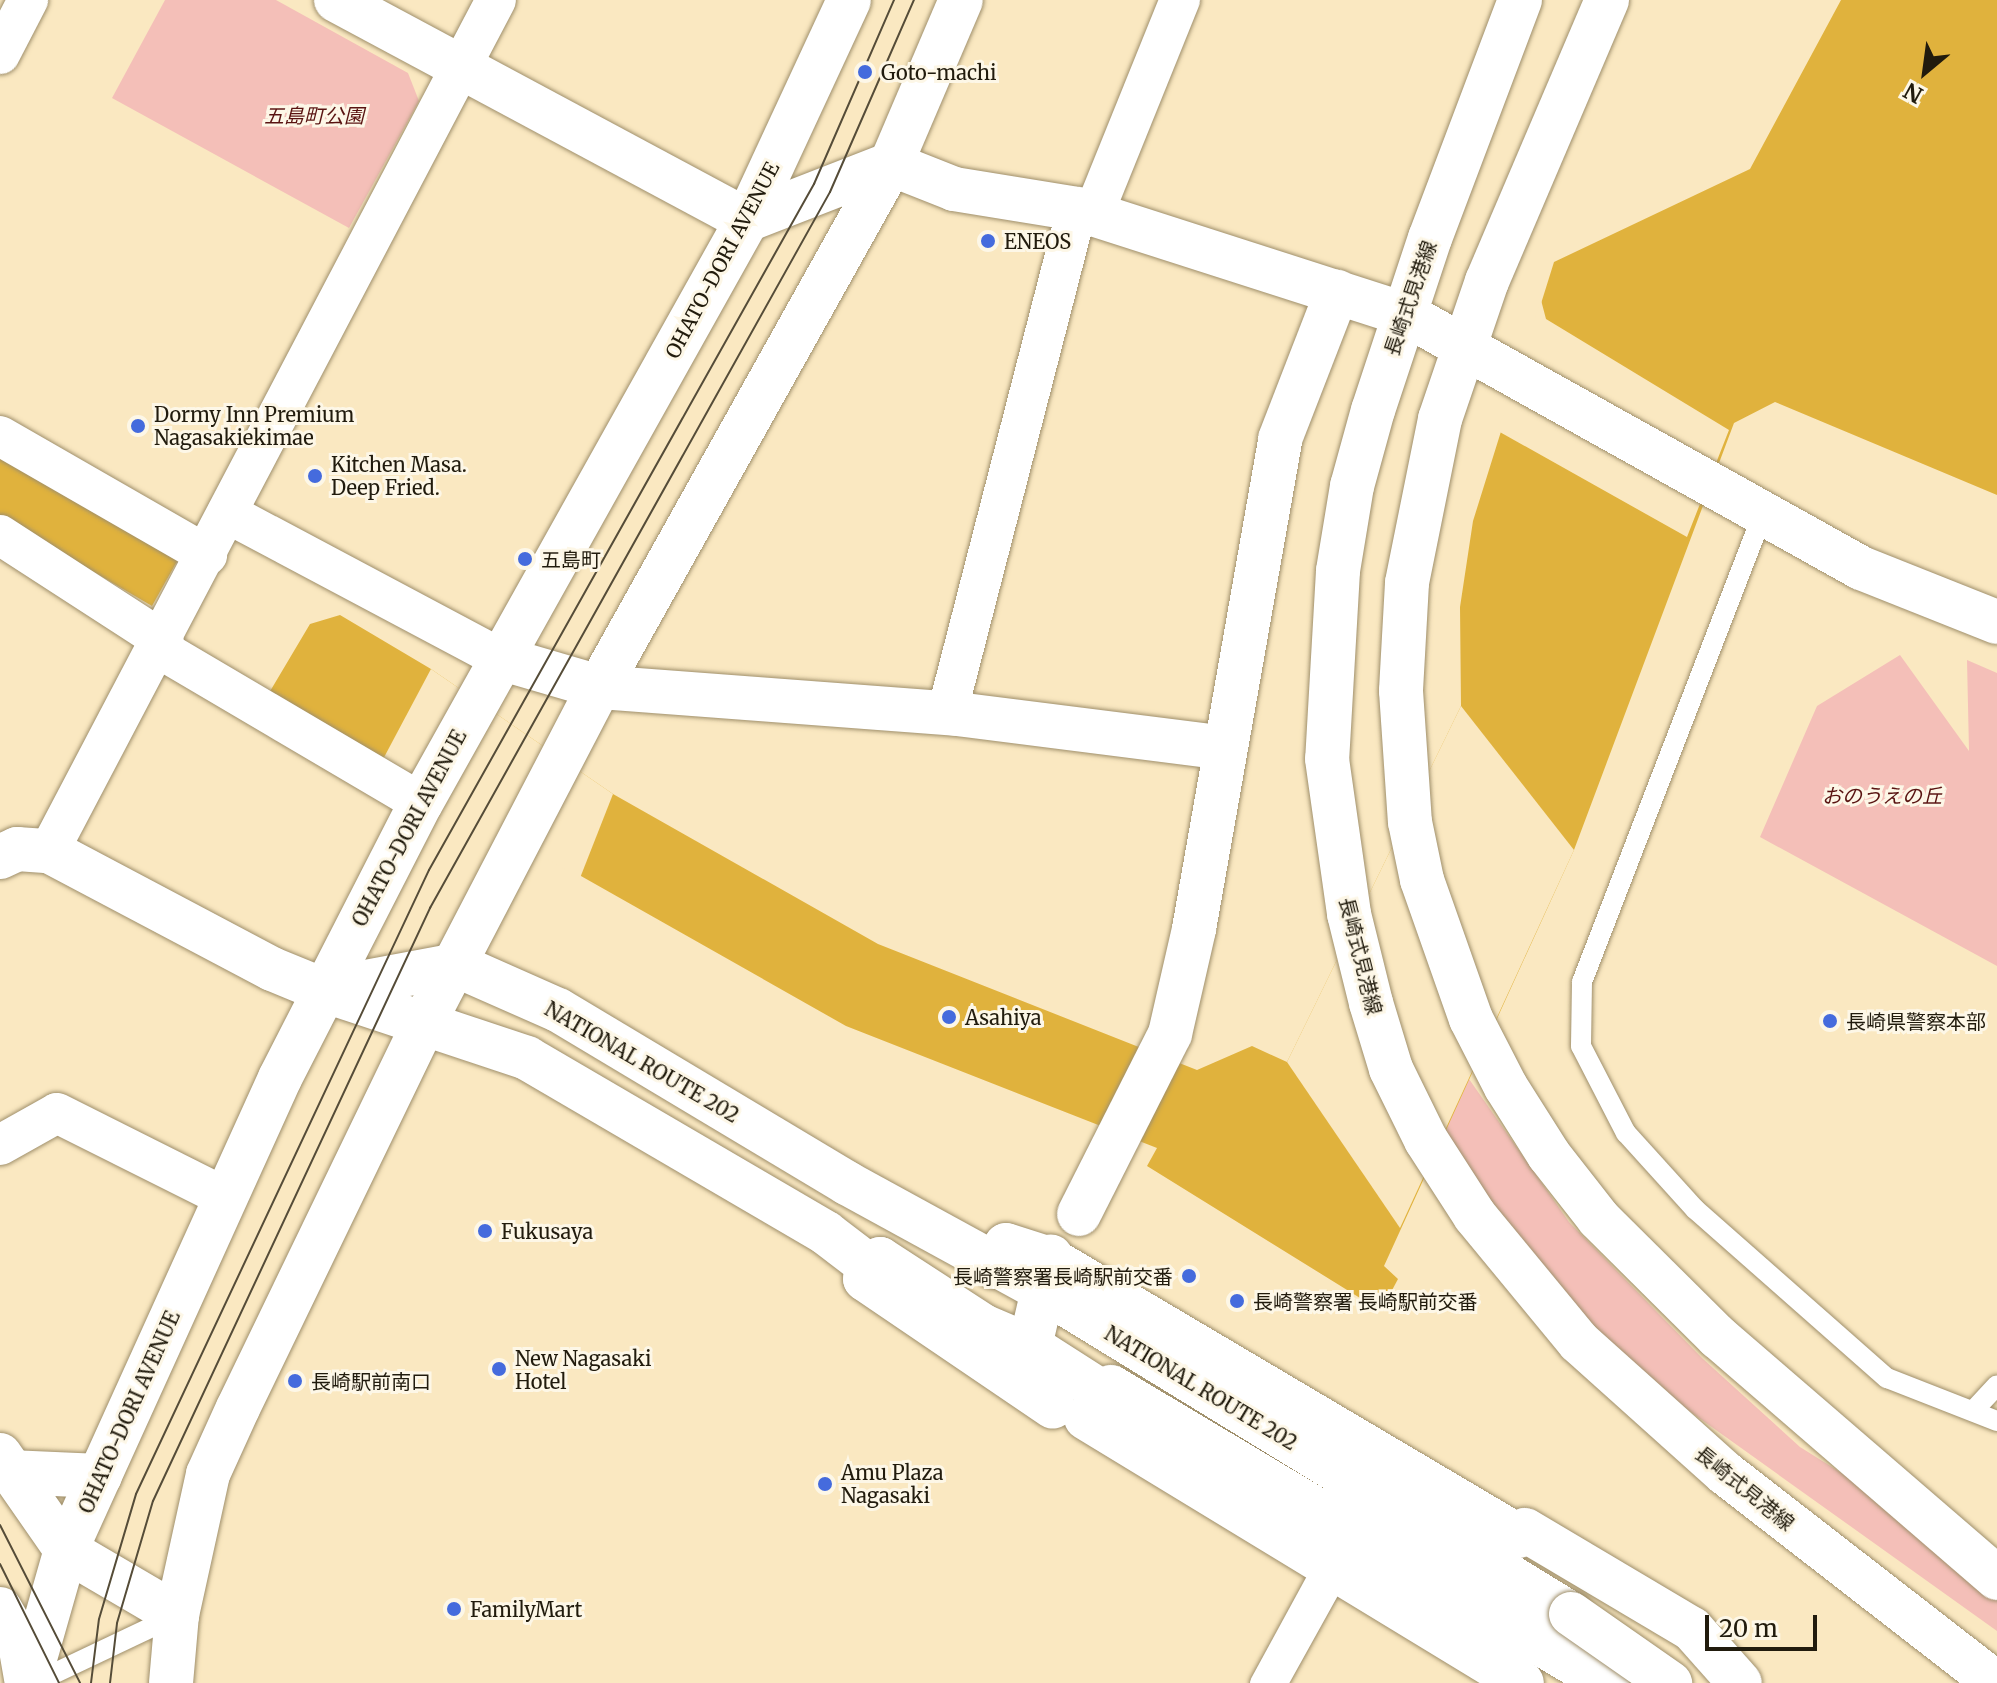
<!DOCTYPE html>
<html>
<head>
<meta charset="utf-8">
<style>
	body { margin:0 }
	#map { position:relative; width:1997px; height:1683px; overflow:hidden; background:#fae8c1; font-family:Merriweather,"Noto Sans JP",serif }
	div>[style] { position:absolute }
	.green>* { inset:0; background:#f4bfb8 }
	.water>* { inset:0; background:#e0b23d }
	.pier>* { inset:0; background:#fae8c1 }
	.roads { filter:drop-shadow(0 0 2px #9f8f6b) drop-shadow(0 0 2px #9f8f6b) }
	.lane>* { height:20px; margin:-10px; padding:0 10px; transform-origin:10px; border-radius:10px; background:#fff }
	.street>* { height:40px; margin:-20px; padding:0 20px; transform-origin:20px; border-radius:20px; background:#fff }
	.secondary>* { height:44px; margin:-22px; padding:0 22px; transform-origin:22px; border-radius:22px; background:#fff }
	.highway>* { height:44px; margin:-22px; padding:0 22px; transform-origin:22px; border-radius:22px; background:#fff }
	.tram>* { height:2px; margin:-1px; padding:0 1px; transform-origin:1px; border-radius:1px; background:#554c38 }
	.bridges { filter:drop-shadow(0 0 2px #9f8f6b) drop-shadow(0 0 2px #9f8f6b) }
	.highway-bridge>* { height:44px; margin:-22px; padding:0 22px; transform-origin:22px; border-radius:22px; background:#fff }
	.dots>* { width:22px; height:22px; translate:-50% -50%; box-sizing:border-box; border:4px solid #fdf7e7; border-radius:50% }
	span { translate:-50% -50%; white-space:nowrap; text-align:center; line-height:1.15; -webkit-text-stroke:6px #fdf7e7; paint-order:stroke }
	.poi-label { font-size:20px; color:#211b0d }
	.left { translate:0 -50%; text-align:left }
	.right { translate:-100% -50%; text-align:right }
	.park-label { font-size:20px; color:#591311; font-style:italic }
	.street-label { font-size:20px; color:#211b0d }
	.north { position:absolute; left:1885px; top:32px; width:80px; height:80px; -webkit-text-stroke:6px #fdf7e7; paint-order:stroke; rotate:209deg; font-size:22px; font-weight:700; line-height:32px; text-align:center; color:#211b0d }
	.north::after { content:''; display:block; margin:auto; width:28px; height:36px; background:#211b0d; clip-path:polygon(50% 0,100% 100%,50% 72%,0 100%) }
	.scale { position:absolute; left:1705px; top:1615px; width:112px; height:36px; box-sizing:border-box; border:4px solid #211b0d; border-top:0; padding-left:10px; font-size:24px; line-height:28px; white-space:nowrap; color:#211b0d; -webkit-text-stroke:6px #fdf7e7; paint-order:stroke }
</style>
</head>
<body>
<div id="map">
	<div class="green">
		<div style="clip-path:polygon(165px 0,276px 0,408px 73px,419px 101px,349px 228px,112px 98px)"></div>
		<div style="clip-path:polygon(1900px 655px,1969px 751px,1967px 660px,1997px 673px,1997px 966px,1760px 837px,1817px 706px)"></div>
		<div style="clip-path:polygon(1469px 1079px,1569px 1222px,1702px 1358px,1800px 1447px,1918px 1521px,1997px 1589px,1997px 1631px,1653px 1385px,1588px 1326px,1442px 1137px)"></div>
	</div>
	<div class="water">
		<div style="clip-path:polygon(1841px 0,1997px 0,1997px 495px,1775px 402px,1734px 423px,1574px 850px,1384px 1266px,1398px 1279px,1381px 1311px,1147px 1166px,1157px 1148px,846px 1026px,381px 763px,269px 693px,310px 624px,340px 615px,431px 669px,613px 794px,878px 944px,1197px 1070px,1252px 1046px,1287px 1062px,1461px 706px,1460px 607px,1473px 521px,1554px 262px,1750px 169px)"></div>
		<div style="clip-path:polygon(0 452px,180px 556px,152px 606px,0 517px)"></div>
	</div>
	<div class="pier">
		<div style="clip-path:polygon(1541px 300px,1546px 319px,1729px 430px,1687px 537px,1498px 431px)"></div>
		<div style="clip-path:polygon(431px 669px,613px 794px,580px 878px,381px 763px)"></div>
		<div style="clip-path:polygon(1461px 706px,1574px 850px,1400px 1228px,1287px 1062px)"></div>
	</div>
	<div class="roads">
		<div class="lane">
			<div style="left:1764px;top:511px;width:505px;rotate:111.13deg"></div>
			<div style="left:1582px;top:982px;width:64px;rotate:90.9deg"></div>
			<div style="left:1581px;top:1046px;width:98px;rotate:62.7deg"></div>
			<div style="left:1626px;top:1133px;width:103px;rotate:47.8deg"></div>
			<div style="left:1695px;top:1209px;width:256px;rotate:41.4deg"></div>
			<div style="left:1887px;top:1378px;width:118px;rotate:21.4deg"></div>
			<div style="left:1973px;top:1411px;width:35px;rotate:-47deg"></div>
			<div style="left:34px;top:1683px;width:158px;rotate:-25.4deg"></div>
			<div style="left:1260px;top:1683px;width:136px;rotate:-61.4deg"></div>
			<div style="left:1278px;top:1683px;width:128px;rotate:-61deg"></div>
		</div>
		<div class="street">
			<div style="left:0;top:54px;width:61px;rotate:-62.6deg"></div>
			<div style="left:1093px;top:215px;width:232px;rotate:-68deg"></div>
			<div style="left:0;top:436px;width:239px;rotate:29.9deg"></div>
			<div style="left:227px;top:513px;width:309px;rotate:28deg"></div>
			<div style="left:0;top:535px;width:195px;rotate:32.9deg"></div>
			<div style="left:160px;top:649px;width:303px;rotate:30.5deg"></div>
			<div style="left:947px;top:713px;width:520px;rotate:-75.54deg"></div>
			<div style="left:49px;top:851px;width:961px;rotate:-62.29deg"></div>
			<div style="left:0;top:1145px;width:65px;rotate:-29.3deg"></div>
			<div style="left:57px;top:1113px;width:186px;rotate:26.6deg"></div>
		</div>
		<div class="secondary">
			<div style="left:336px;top:0;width:466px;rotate:28.2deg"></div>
			<div style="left:747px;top:220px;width:155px;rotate:-21.3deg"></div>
			<div style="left:891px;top:164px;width:68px;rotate:21.6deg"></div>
			<div style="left:954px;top:189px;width:125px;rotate:9.2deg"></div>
			<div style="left:1077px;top:209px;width:344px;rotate:17.8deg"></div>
			<div style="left:1405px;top:314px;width:522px;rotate:29.12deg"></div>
			<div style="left:1861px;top:568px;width:146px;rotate:21.7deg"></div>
			<div style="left:1520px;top:0;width:254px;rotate:110.7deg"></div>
			<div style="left:1430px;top:238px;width:181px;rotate:108.3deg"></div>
			<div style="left:1373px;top:410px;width:79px;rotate:105.4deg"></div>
			<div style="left:1352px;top:486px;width:86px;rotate:99.4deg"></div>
			<div style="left:1338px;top:571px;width:188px;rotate:93.3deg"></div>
			<div style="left:1327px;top:759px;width:157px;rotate:81.9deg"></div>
			<div style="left:1349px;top:914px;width:92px;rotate:76.1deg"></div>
			<div style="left:1371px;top:1003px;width:69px;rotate:73.1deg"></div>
			<div style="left:1391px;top:1069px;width:79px;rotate:63.8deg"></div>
			<div style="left:1426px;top:1140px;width:90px;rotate:57.2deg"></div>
			<div style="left:1475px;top:1216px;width:163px;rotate:50.5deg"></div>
			<div style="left:1579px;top:1342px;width:196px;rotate:41.9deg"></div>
			<div style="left:1725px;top:1473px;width:343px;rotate:37.8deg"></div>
			<div style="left:1607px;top:0;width:306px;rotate:113.1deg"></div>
			<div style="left:1487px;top:281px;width:146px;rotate:108.8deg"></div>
			<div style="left:1440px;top:419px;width:167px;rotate:101.4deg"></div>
			<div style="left:1407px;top:583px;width:108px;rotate:93.2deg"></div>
			<div style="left:1401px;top:691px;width:131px;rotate:86.1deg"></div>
			<div style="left:1410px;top:822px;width:59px;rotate:78.3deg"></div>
			<div style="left:1422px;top:880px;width:147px;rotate:70.6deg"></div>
			<div style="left:1471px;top:1019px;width:76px;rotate:62.8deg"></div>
			<div style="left:1506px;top:1087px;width:80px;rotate:57.7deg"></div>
			<div style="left:1549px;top:1155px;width:81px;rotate:52deg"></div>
			<div style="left:1599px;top:1219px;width:168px;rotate:44.8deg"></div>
			<div style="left:1718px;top:1337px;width:369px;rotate:40.8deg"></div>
			<div style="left:500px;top:658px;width:103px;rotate:16.3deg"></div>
			<div style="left:599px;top:687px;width:359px;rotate:4.3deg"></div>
			<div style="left:957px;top:714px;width:270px;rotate:7.2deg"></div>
			<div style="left:0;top:857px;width:19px;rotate:-25deg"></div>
			<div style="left:17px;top:849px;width:32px;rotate:4deg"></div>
			<div style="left:49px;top:851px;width:252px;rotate:27.9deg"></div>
			<div style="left:272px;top:969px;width:55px;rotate:22.4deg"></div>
			<div style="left:1079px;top:1214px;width:202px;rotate:-63.2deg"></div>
			<div style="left:1170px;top:1034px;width:108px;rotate:-77.1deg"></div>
			<div style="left:1194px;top:929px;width:497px;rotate:-80deg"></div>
			<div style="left:1280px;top:439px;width:158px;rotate:-68.8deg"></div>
			<div style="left:994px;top:1267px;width:25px;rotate:-61deg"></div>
			<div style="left:1006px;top:1245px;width:46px;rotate:17.7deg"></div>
			<div style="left:1050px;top:1259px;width:544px;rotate:30.62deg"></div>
			<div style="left:872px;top:1268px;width:13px;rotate:122deg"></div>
			<div style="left:865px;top:1279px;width:227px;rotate:34.2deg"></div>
			<div style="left:1046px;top:1379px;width:19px;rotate:-133deg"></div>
			<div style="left:1033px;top:1365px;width:19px;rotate:-99deg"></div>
			<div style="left:1030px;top:1346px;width:92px;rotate:-76.9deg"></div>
			<div style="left:1086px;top:1418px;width:510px;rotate:31.29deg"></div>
			<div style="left:0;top:1455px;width:116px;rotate:55.2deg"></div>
			<div style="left:66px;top:1550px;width:129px;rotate:30.4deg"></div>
			<div style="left:9px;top:1472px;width:91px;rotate:2.5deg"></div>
			<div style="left:1518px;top:1536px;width:9px;rotate:-41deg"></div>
			<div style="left:1525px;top:1530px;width:194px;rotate:30.7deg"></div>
			<div style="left:1692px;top:1629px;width:72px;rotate:48.4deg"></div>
			<div style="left:0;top:1609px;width:40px;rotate:60.3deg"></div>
			<div style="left:20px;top:1644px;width:40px;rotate:80deg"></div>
		</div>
		<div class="highway">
			<div style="left:333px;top:988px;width:125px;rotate:-10.6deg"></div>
			<div style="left:456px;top:965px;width:111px;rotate:23.8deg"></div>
			<div style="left:558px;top:1010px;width:337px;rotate:30.9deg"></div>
			<div style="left:847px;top:1183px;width:221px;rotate:28.7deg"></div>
			<div style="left:1041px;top:1289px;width:622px;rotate:31.52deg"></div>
			<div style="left:323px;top:990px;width:215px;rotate:18.4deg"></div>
			<div style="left:527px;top:1058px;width:346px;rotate:30.3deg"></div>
			<div style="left:826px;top:1233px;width:58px;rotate:37.3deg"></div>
			<div style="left:872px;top:1268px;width:12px;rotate:-48deg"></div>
			<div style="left:880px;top:1259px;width:123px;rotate:33deg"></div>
			<div style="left:983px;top:1326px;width:51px;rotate:23.1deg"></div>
			<div style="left:1030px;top:1346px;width:89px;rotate:32.6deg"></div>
			<div style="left:1105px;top:1394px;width:9px;rotate:-49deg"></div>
			<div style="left:1111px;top:1387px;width:578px;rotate:30.83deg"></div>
			<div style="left:28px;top:1683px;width:138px;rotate:-74.1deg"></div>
			<div style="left:66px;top:1550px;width:518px;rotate:-65.61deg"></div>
			<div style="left:280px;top:1078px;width:309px;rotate:-62.9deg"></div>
			<div style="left:421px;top:803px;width:668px;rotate:-60.79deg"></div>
			<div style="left:747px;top:220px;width:242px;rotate:-65.1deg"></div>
			<div style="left:171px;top:1683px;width:68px;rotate:-85deg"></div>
			<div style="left:177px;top:1615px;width:144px;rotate:-77.6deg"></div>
			<div style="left:208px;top:1474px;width:72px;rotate:-65.6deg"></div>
			<div style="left:238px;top:1408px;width:430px;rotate:-64.2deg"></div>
			<div style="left:425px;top:1021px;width:377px;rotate:-62.5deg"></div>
			<div style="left:599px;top:687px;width:599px;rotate:-60.82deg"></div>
			<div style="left:891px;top:164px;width:178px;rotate:-66.9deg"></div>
		</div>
	</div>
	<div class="tram">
		<div style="left:0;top:1525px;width:177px;rotate:63.1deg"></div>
		<div style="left:0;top:1564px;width:133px;rotate:63.6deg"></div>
		<div style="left:91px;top:1683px;width:64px;rotate:-82.9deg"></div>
		<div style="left:99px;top:1619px;width:130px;rotate:-73.5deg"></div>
		<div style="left:136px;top:1494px;width:689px;rotate:-64.85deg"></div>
		<div style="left:429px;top:870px;width:787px;rotate:-60.7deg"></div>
		<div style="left:814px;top:184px;width:201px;rotate:-66.5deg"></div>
		<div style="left:110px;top:1683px;width:60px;rotate:-83.3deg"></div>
		<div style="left:117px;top:1623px;width:127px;rotate:-73.6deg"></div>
		<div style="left:153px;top:1501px;width:655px;rotate:-64.96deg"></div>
		<div style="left:430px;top:908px;width:820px;rotate:-60.81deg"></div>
		<div style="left:830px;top:192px;width:210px;rotate:-66.4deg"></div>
	</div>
	<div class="bridges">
		<div class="highway-bridge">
			<div style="left:1571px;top:1614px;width:121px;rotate:34.9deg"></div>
		</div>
	</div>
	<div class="dots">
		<div style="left:865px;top:72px;background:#456bdd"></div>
		<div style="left:988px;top:241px;background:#456bdd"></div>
		<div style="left:138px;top:426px;background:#456bdd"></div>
		<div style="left:315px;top:476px;background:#456bdd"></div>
		<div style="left:525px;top:559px;background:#456bdd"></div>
		<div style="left:949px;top:1017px;background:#456bdd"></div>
		<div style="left:1830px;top:1021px;background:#456bdd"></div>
		<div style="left:485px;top:1231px;background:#456bdd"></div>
		<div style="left:1189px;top:1276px;background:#456bdd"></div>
		<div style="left:1237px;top:1301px;background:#456bdd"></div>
		<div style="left:499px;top:1369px;background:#456bdd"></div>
		<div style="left:295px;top:1381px;background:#456bdd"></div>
		<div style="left:825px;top:1484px;background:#456bdd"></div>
		<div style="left:454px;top:1609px;background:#456bdd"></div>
	</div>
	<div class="poi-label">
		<span class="left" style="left:881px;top:72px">Goto-machi</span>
		<span class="left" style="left:1004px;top:241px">ENEOS</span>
		<span class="left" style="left:154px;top:426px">Dormy Inn Premium<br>Nagasakiekimae</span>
		<span class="left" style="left:331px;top:476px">Kitchen Masa.<br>Deep Fried.</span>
		<span class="left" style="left:541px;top:559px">五島町</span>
		<span class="left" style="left:965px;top:1017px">Asahiya</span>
		<span class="left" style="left:1846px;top:1021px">長崎県警察本部</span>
		<span class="left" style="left:501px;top:1231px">Fukusaya</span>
		<span class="right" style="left:1173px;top:1276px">長崎警察署長崎駅前交番</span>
		<span class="left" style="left:1253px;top:1301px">長崎警察署 長崎駅前交番</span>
		<span class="left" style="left:515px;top:1370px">New Nagasaki<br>Hotel</span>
		<span class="left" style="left:311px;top:1381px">長崎駅前南口</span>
		<span class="left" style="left:841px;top:1484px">Amu Plaza<br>Nagasaki</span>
		<span class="left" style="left:470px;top:1609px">FamilyMart</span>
	</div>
	<div class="park-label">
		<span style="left:314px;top:115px">五島町公園</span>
		<span style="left:1882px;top:795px">おのうえの丘</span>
	</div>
	<div class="street-label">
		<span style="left:722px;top:260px;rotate:-62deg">OHATO-DORI AVENUE</span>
		<span style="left:1410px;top:298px;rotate:-71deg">長崎式見港線</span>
		<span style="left:409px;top:828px;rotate:-62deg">OHATO-DORI AVENUE</span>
		<span style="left:1361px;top:956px;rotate:76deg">長崎式見港線</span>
		<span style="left:642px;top:1062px;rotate:30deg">NATIONAL ROUTE 202</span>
		<span style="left:1201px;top:1388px;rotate:31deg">NATIONAL ROUTE 202</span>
		<span style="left:129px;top:1412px;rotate:-66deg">OHATO-DORI AVENUE</span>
		<span style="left:1745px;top:1488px;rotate:39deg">長崎式見港線</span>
	</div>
	<div class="north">N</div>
	<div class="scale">20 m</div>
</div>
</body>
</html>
